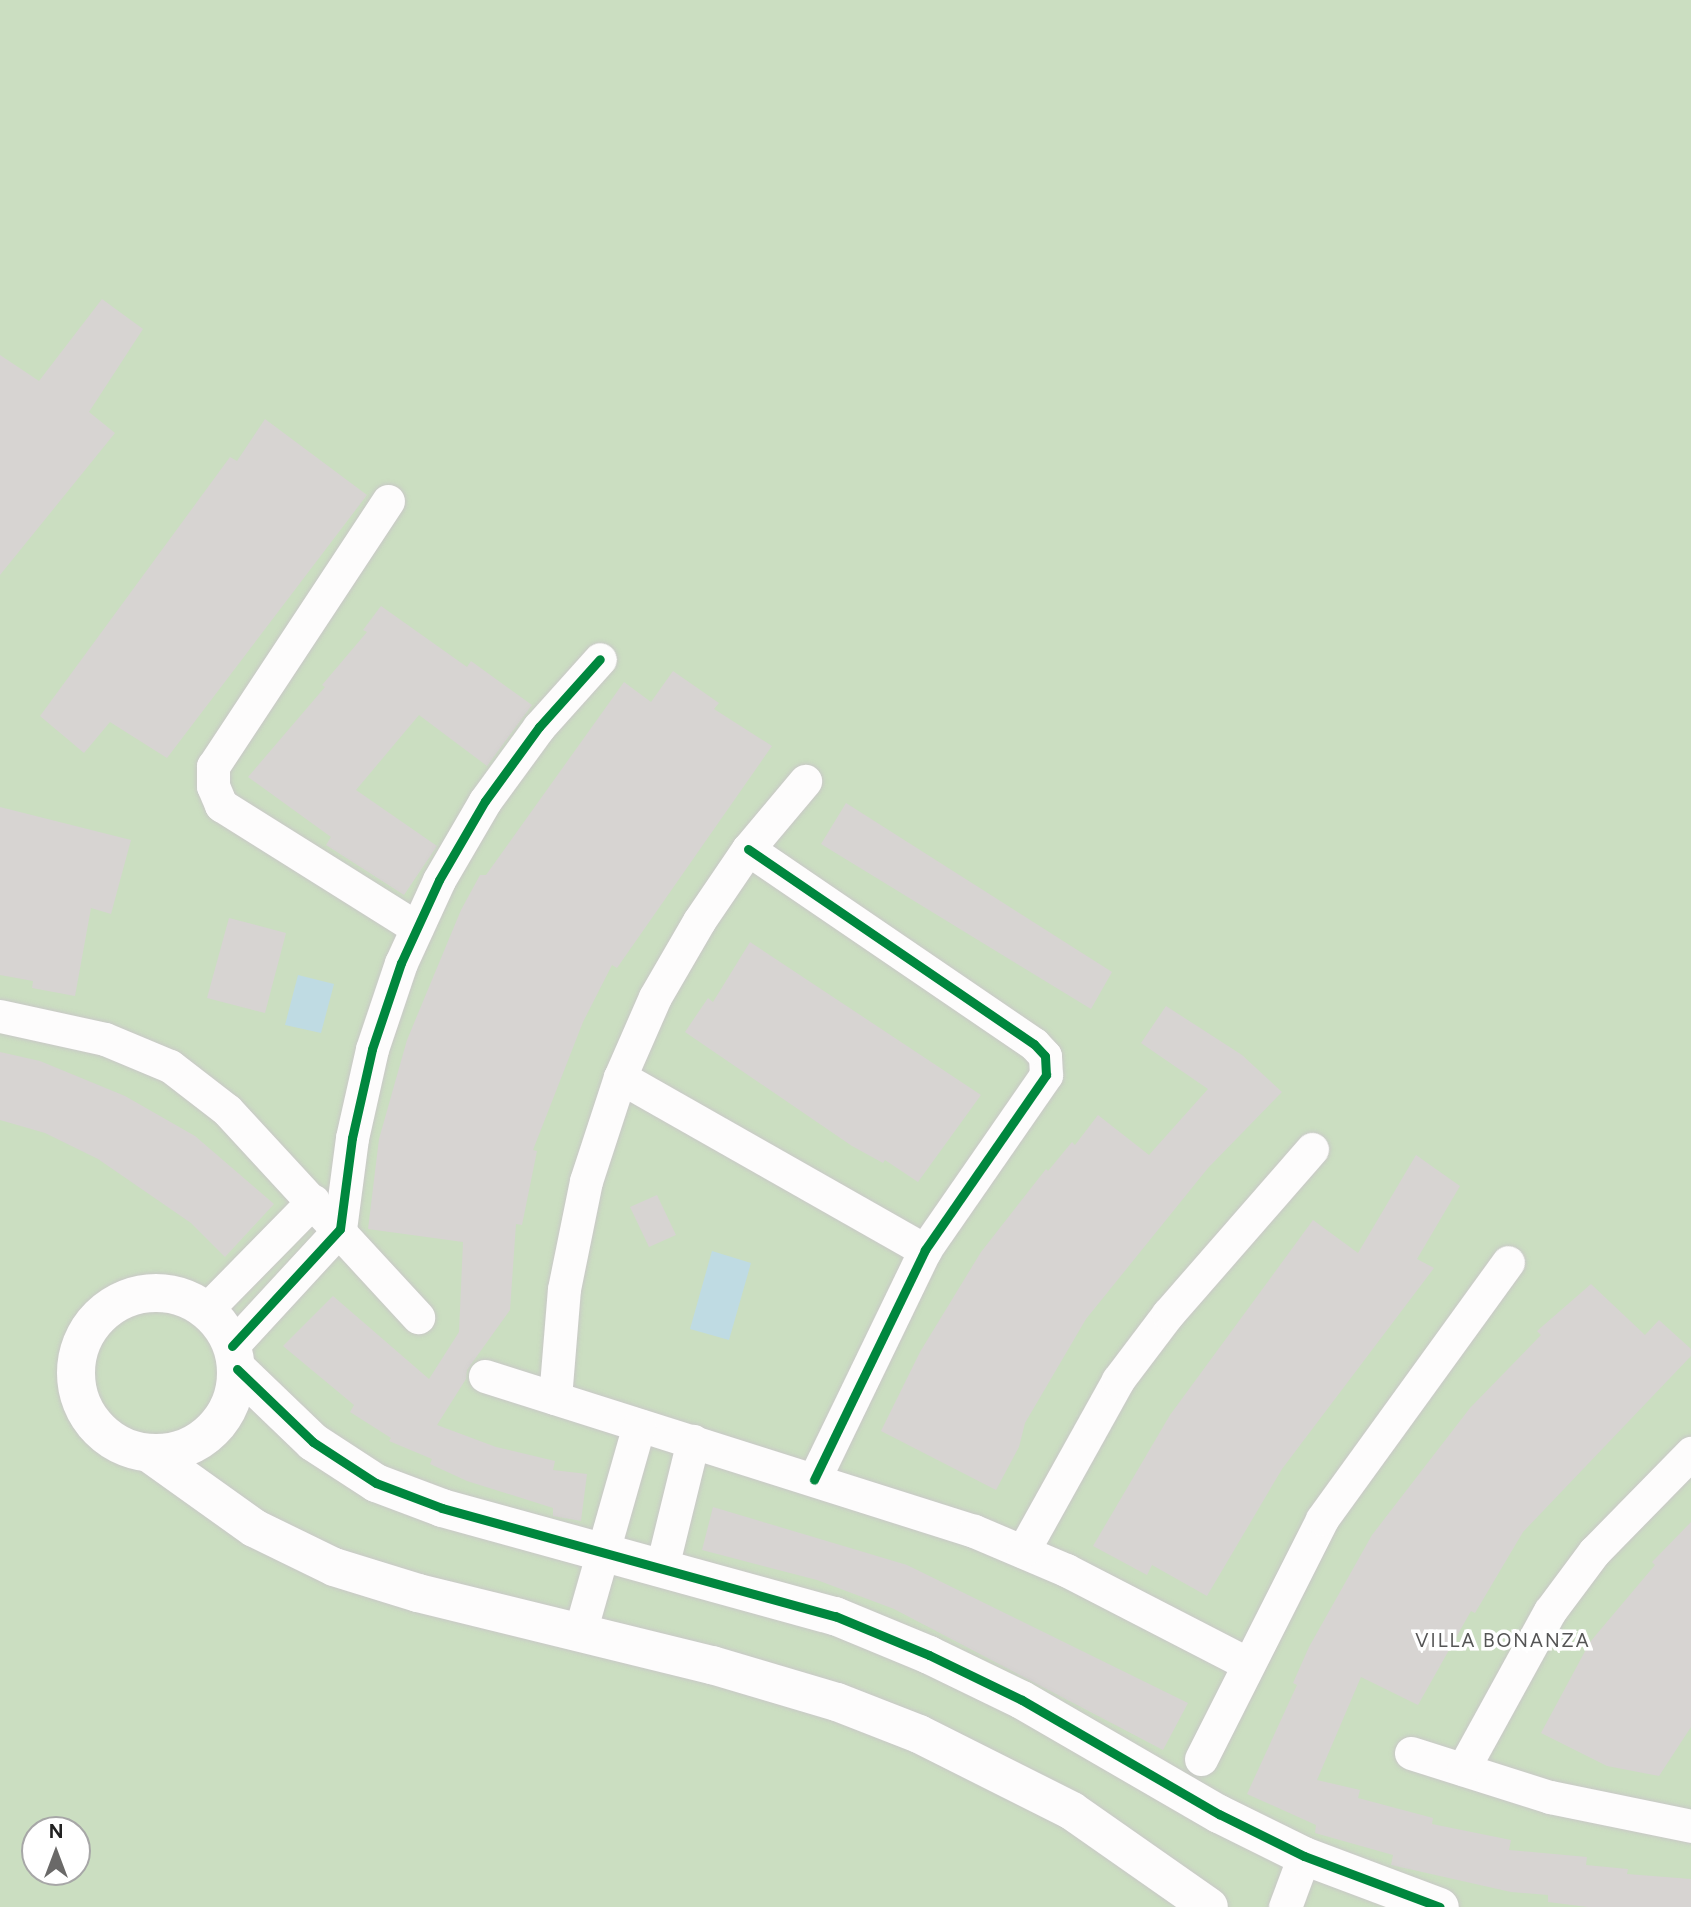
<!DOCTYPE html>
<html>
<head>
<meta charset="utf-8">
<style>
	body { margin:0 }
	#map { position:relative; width:1691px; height:1907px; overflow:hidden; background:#f0eeeb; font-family:Figtree,sans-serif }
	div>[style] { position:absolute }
	.forest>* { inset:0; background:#cbdec1 }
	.water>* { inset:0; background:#bfdbe3 }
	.building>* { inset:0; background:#d7d4d2 }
	.roads { filter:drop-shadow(0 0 2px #c9c8c7) drop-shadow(0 0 2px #c9c8c7) }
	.minor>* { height:33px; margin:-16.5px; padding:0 16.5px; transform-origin:16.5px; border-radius:16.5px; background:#fdfcfc }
	.tertiary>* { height:38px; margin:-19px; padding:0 19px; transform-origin:19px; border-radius:19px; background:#fdfcfc }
	.tertiary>.ring { margin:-19px; padding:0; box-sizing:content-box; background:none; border:38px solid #fdfcfc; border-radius:50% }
	.cycleway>* { height:9px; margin:-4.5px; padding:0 4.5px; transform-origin:4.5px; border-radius:4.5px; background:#00873e }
	span { translate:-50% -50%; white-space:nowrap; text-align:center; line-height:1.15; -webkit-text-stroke:7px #fff; paint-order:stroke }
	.neighbourhood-label { font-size:19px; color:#555; letter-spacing:2px }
	.north { position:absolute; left:21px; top:1816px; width:70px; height:70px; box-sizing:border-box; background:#fff; border:2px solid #a7a7a7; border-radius:50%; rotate:0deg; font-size:19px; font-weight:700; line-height:28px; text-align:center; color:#222 }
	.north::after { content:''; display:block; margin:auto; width:24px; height:32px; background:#6a6968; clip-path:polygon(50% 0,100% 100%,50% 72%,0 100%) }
</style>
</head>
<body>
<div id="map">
	<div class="forest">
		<div style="clip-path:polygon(evenodd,0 0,1691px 0,1691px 1907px,0 1907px,0 0,35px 1830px,77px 1830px,77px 1872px,35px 1872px,35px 1830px)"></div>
	</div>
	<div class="water">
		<div style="clip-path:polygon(298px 975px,334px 984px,321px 1033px,285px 1025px)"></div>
		<div style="clip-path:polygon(712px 1251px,751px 1263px,729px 1340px,690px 1329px)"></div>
	</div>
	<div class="building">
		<div style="clip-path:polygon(102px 299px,143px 329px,89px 412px,115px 433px,0 575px,0 355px,39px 381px)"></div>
		<div style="clip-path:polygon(265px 419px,367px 495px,167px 758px,110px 722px,84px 753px,40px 716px,230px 457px,237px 461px)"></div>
		<div style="clip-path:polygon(381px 606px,467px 667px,471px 661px,532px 705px,487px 766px,419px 715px,356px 790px,437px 846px,404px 895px,326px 845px,331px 837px,248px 777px,325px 687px,322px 685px,367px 632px,363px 630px)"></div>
		<div style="clip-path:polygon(673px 671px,719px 703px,714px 709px,772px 746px,617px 968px,612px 965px,583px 1022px,533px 1150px,537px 1151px,522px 1225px,516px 1224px,510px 1310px,467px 1370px,466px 1379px,437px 1425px,496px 1447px,555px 1461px,553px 1470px,587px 1474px,581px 1521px,553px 1516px,553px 1508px,467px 1481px,430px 1464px,432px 1459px,389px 1441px,391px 1438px,350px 1412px,354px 1405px,283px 1346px,333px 1296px,429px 1379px,459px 1332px,463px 1242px,368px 1229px,379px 1139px,407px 1040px,461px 910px,480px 875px,486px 875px,624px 682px,651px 702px)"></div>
		<div style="clip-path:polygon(846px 803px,1112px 972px,1091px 1009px,821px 844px)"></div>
		<div style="clip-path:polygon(0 807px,131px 840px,111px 914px,91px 908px,75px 996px,32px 988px,33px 981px,0 975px)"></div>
		<div style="clip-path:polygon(229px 918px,286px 933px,265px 1013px,207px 998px)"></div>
		<div style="clip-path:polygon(750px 942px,981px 1095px,918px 1182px,885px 1160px,883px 1163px,852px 1146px,685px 1032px,708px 998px,713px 1002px)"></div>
		<div style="clip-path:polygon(1166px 1006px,1242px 1055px,1282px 1092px,1208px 1168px,1086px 1319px,1025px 1423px,1019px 1447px,996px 1490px,881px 1431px,920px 1352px,981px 1252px,1046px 1169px,1048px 1171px,1072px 1142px,1075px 1145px,1098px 1115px,1149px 1155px,1208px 1089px,1141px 1043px)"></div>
		<div style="clip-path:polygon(0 1052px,40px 1061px,125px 1096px,195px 1136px,274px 1204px,225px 1257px,191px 1223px,98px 1159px,45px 1133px,0 1120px)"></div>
		<div style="clip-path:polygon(1416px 1155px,1460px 1186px,1417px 1259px,1434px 1268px,1282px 1469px,1207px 1596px,1152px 1565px,1147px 1575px,1093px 1546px,1170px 1415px,1313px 1220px,1358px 1253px)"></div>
		<div style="clip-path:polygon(657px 1195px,676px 1235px,649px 1247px,630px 1207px)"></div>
		<div style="clip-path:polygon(1591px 1284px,1645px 1335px,1659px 1320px,1691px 1349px,1691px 1356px,1523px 1532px,1475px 1613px,1471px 1611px,1418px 1705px,1361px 1677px,1317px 1780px,1360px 1790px,1358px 1798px,1433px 1818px,1432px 1824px,1511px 1840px,1509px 1850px,1587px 1857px,1586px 1865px,1628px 1869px,1627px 1874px,1691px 1879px,1691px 1907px,1588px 1907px,1548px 1902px,1548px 1895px,1511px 1892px,1391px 1865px,1393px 1855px,1315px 1833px,1316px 1825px,1247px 1794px,1297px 1685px,1293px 1683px,1309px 1647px,1372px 1535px,1470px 1408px,1541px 1335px,1537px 1331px)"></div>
		<div style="clip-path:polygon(713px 1507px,907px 1565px,1188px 1703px,1163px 1750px,894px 1609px,817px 1580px,702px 1550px)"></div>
		<div style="clip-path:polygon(1691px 1522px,1691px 1727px,1659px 1776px,1607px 1766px,1541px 1733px,1590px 1642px,1655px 1565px,1652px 1562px)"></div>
	</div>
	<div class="roads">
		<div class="minor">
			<div style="left:388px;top:501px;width:318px;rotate:123.4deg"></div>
			<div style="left:213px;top:766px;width:20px;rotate:90deg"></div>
			<div style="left:213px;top:786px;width:21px;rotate:67deg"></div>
			<div style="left:221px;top:805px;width:231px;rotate:32.1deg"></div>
			<div style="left:748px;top:849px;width:346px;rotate:34.3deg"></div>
			<div style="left:1034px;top:1044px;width:16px;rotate:47deg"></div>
			<div style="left:1045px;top:1056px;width:19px;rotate:87deg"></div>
			<div style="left:1046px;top:1075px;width:213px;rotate:124.7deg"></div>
			<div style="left:925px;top:1250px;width:255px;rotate:115.8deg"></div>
			<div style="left:0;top:1016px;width:107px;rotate:12.4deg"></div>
			<div style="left:105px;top:1039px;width:70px;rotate:22.6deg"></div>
			<div style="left:170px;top:1066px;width:72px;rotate:37.7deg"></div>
			<div style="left:227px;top:1110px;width:282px;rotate:47.3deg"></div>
			<div style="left:620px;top:1077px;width:351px;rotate:29.6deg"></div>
			<div style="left:206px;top:1310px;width:153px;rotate:-45.5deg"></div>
			<div style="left:232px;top:1346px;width:159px;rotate:-47.3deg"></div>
			<div style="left:340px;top:1229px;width:92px;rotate:-82.5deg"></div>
			<div style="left:352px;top:1138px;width:91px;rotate:-77.3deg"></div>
			<div style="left:372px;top:1049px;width:91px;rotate:-71.4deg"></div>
			<div style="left:401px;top:963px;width:91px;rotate:-65.4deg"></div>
			<div style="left:439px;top:880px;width:91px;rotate:-59.8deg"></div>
			<div style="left:485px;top:801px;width:92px;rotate:-53.9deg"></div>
			<div style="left:539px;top:727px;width:91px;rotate:-48.1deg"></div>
			<div style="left:485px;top:1376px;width:513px;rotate:17.59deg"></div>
			<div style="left:974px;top:1531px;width:100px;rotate:23deg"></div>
			<div style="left:1066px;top:1570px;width:205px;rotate:27.3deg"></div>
			<div style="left:555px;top:1398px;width:109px;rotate:-85.3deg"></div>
			<div style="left:564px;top:1289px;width:110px;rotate:-78.5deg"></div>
			<div style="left:586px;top:1181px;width:109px;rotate:-71.9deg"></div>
			<div style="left:620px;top:1077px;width:87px;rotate:-66.4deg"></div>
			<div style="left:655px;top:997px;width:88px;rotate:-59.9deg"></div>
			<div style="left:699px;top:921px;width:87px;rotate:-55.8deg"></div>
			<div style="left:748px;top:849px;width:89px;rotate:-50deg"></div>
			<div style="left:1023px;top:1551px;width:196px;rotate:-60.9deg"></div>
			<div style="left:1118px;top:1380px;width:83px;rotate:-52.9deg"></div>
			<div style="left:1168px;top:1314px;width:219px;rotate:-48.9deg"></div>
			<div style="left:662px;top:1567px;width:130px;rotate:-76.2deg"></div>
			<div style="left:580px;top:1632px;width:215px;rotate:-74.1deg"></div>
			<div style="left:1411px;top:1753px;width:146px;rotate:17.6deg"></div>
			<div style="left:1550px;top:1797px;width:144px;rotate:11.6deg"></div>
			<div style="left:1201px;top:1759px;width:269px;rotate:-63.2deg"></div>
			<div style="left:1322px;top:1519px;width:317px;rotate:-54.1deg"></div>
			<div style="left:1463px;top:1769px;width:180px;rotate:-61.2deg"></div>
			<div style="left:1550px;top:1611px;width:74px;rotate:-53.3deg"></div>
			<div style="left:1594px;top:1552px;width:139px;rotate:-45.6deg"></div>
			<div style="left:1285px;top:1907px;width:54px;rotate:-69.6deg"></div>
		</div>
		<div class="tertiary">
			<div class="ring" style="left:76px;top:1293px;width:122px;height:122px"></div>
			<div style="left:237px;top:1369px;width:105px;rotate:43.8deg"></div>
			<div style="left:313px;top:1442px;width:75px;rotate:33.1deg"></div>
			<div style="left:376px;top:1483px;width:71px;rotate:20.7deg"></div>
			<div style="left:442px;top:1508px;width:408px;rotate:15.4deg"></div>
			<div style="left:835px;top:1616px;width:102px;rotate:22.5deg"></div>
			<div style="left:929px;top:1655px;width:103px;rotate:25.8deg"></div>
			<div style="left:1022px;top:1700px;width:228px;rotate:30.1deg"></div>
			<div style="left:1219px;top:1814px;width:95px;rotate:26.3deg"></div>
			<div style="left:1304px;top:1856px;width:145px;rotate:20.6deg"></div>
			<div style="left:149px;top:1453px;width:129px;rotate:35.5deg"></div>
			<div style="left:254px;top:1528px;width:89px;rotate:26deg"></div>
			<div style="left:334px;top:1567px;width:88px;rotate:17.2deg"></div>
			<div style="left:418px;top:1593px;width:303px;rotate:13.8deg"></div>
			<div style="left:712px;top:1665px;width:130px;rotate:16.5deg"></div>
			<div style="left:837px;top:1702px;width:88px;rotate:21.3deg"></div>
			<div style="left:919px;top:1734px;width:171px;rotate:26.7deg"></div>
			<div style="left:1072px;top:1811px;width:167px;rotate:35deg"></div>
		</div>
	</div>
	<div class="cycleway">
		<div style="left:748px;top:849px;width:346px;rotate:34.3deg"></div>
		<div style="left:1034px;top:1044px;width:16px;rotate:47deg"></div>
		<div style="left:1045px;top:1056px;width:19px;rotate:87deg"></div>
		<div style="left:1046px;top:1075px;width:213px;rotate:124.7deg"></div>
		<div style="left:925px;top:1250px;width:255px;rotate:115.8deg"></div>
		<div style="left:232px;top:1346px;width:159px;rotate:-47.3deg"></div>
		<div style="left:340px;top:1229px;width:92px;rotate:-82.5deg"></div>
		<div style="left:352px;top:1138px;width:91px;rotate:-77.3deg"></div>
		<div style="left:372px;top:1049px;width:91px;rotate:-71.4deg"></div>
		<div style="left:401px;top:963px;width:91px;rotate:-65.4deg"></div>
		<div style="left:439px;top:880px;width:91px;rotate:-59.8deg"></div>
		<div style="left:485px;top:801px;width:92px;rotate:-53.9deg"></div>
		<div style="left:539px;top:727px;width:91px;rotate:-48.1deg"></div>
		<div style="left:237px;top:1369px;width:105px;rotate:43.8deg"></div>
		<div style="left:313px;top:1442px;width:75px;rotate:33.1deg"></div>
		<div style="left:376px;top:1483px;width:71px;rotate:20.7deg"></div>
		<div style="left:442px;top:1508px;width:408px;rotate:15.4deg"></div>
		<div style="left:835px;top:1616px;width:102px;rotate:22.5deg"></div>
		<div style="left:929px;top:1655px;width:103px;rotate:25.8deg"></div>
		<div style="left:1022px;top:1700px;width:228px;rotate:30.1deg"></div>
		<div style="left:1219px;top:1814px;width:95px;rotate:26.3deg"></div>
		<div style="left:1304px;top:1856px;width:145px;rotate:20.6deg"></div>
	</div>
	<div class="neighbourhood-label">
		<span style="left:1503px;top:1641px">VILLA BONANZA</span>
	</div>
	<div class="north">N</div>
</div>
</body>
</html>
